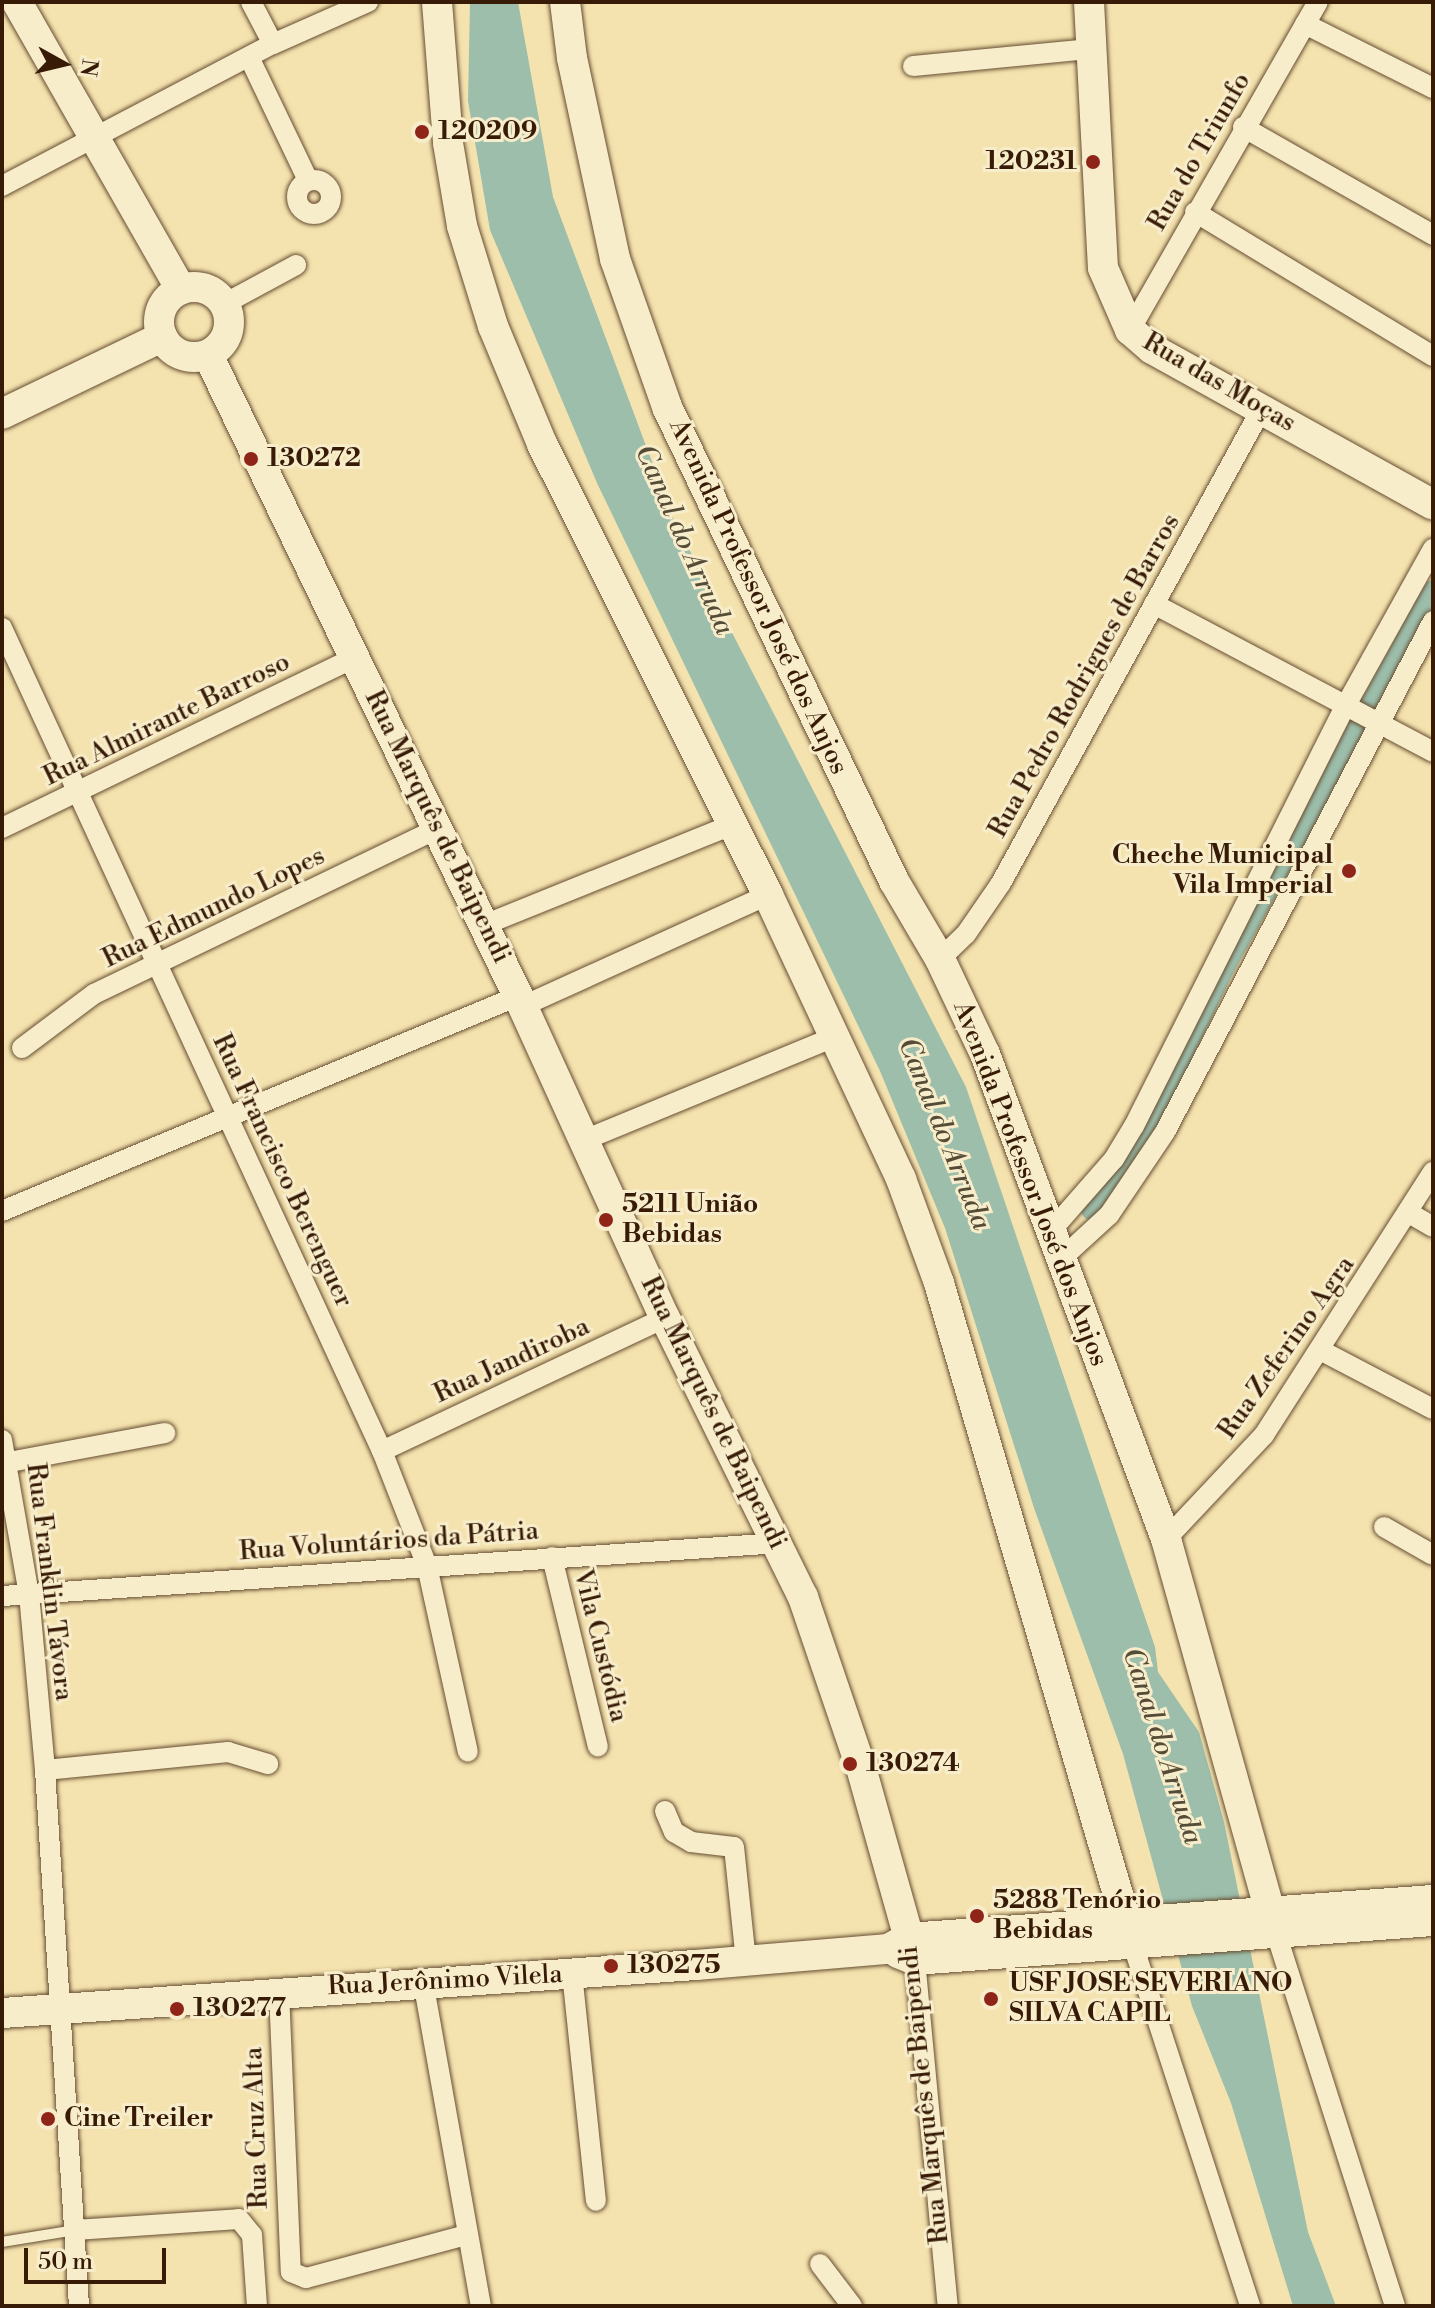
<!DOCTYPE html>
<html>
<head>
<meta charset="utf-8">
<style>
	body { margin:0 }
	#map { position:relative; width:1435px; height:2308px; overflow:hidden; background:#f5e3af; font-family:"Libre Bodoni",serif }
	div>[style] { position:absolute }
	.water>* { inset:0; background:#9cbeab }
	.canal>* { height:20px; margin:-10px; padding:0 10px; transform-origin:10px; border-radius:10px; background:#9cbeab }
	.roads { filter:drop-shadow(0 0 2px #664d31) drop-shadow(0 0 2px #664d31) }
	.lane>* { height:10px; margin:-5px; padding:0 5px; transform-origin:5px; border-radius:5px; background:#f8edcb }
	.street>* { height:20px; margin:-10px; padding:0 10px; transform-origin:10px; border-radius:10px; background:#f8edcb }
	.street>.ring { margin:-10px; padding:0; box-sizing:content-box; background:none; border:20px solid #f8edcb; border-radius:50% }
	.secondary>* { height:30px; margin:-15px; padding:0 15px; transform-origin:15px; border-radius:15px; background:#f8edcb }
	.secondary>.ring { margin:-15px; padding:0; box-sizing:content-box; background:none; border:30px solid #f8edcb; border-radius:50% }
	.dots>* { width:22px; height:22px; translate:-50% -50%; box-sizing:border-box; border:4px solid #f8edcb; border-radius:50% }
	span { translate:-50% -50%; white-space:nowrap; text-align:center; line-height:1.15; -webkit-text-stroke:6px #f8edcb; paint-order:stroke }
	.poi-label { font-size:26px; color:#371b07; font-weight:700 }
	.left { translate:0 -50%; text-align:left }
	.right { translate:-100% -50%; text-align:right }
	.street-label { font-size:26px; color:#371b07 }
	.water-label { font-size:28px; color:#554c38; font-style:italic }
	.frame { position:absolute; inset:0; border:4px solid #371b07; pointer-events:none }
	.north { position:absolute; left:24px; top:24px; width:80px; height:80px; -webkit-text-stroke:6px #f8edcb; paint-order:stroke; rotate:98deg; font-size:22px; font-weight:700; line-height:32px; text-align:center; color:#371b07 }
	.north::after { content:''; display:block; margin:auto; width:28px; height:36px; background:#371b07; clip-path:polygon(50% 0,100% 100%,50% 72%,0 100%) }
	.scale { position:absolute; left:24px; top:2248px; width:142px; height:36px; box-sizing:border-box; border:4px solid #371b07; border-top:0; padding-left:10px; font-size:24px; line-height:28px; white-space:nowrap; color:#371b07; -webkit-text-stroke:6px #f8edcb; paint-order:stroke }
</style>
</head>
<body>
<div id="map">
	<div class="water">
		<div style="clip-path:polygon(470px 2px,518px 2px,553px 197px,673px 518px,966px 1087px,1155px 1647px,1158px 1672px,1199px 1732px,1224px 1822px,1308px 2232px,1336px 2306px,1293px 2306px,1231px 2103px,1192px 2006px,1123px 1754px,1034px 1508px,945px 1228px,880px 1071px,597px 483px,490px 230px,468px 101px)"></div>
	</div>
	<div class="canal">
		<div style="left:1091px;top:1210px;width:47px;rotate:-45deg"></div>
		<div style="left:1124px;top:1177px;width:229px;rotate:-64.3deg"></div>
		<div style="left:1223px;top:971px;width:435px;rotate:-61.1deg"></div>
	</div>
	<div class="roads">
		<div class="lane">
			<div style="left:2px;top:2242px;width:74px;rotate:-9.3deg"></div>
		</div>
		<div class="street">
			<div style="left:251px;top:2px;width:47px;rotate:62.4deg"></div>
			<div style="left:1305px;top:24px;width:143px;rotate:26.6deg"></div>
			<div style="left:249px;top:57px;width:136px;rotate:64.4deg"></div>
			<div style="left:913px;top:66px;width:179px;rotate:-5.5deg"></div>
			<div style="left:1243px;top:127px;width:219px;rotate:29.6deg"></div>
			<div class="ring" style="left:297px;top:180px;width:14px;height:14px"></div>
			<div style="left:2px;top:186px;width:306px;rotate:-27.7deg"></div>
			<div style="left:273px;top:44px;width:104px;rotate:-23.9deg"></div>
			<div style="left:1195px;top:212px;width:278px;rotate:31.2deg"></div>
			<div style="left:224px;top:304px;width:82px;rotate:-28.4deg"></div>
			<div style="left:1130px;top:330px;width:378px;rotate:-60.2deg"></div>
			<div style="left:1154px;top:604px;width:316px;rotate:27.9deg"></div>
			<div style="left:2px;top:628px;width:906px;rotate:65.22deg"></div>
			<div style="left:382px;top:1451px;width:123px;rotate:68.6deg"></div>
			<div style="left:427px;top:1566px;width:190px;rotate:77.6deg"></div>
			<div style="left:2px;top:828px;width:392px;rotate:-25.8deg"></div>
			<div style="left:484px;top:925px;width:266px;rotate:-22deg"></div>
			<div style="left:940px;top:959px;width:36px;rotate:-44deg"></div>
			<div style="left:966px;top:934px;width:62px;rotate:-55.5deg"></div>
			<div style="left:1001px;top:883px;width:542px;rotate:-61.21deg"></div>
			<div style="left:523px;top:1006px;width:269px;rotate:-24.4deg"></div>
			<div style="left:22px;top:1048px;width:90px;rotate:-36.9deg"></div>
			<div style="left:94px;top:994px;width:381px;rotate:-25.7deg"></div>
			<div style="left:582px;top:1141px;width:276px;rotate:-22.4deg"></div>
			<div style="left:2px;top:1211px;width:559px;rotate:-22.62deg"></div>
			<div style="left:1409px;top:1213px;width:28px;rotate:30deg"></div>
			<div style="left:1050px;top:1232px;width:97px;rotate:-48.8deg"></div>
			<div style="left:1114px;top:1159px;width:39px;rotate:-59deg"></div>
			<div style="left:1134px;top:1126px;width:471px;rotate:-63.3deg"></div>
			<div style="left:1346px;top:705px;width:179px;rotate:-60.9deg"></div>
			<div style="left:1060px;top:1260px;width:67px;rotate:-42.6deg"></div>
			<div style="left:1109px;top:1215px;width:100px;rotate:-56deg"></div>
			<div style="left:1165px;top:1132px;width:577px;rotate:-62.32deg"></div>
			<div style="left:1322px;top:1351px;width:125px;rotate:27.6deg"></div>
			<div style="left:2px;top:1440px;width:156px;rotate:80.1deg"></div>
			<div style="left:29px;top:1594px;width:177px;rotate:84.8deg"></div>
			<div style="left:45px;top:1770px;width:537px;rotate:86.37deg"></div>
			<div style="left:382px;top:1451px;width:313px;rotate:-25.2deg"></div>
			<div style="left:9px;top:1462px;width:159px;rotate:-10.5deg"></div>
			<div style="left:1384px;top:1527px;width:56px;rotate:29.7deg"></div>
			<div style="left:1166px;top:1539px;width:143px;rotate:-46.7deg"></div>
			<div style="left:1264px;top:1435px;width:313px;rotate:-57.3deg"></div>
			<div style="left:552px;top:1557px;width:195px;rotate:76.4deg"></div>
			<div style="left:2px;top:1596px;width:779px;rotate:-3.9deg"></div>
			<div style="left:45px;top:1770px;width:184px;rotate:-5.6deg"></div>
			<div style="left:228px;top:1752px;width:42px;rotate:16.7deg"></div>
			<div style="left:665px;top:1811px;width:23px;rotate:67deg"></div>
			<div style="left:674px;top:1832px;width:20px;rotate:30deg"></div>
			<div style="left:691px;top:1842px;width:43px;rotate:6.6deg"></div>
			<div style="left:734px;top:1847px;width:115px;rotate:84deg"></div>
			<div style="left:1276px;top:1933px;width:392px;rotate:72.3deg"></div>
			<div style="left:1132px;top:1942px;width:383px;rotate:72deg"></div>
			<div style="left:915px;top:1960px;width:348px;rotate:84.6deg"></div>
			<div style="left:572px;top:1973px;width:229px;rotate:84deg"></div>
			<div style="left:423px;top:1981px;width:330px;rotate:79.9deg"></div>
			<div style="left:279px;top:1991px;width:281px;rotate:87.6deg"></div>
			<div style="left:291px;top:2272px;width:16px;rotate:22deg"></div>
			<div style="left:306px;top:2278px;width:167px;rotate:-15deg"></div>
			<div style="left:75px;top:2230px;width:164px;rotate:-3.8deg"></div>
			<div style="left:239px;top:2219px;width:21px;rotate:51deg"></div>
			<div style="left:252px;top:2235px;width:71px;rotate:86deg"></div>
			<div style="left:820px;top:2264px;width:53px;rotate:52.7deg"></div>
		</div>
		<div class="secondary">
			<div style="left:17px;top:2px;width:331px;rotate:60.3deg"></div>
			<div style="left:437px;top:2px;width:141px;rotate:85.5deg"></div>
			<div style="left:448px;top:143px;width:84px;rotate:80.4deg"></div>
			<div style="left:462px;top:226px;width:105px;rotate:72.8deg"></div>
			<div style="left:493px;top:326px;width:128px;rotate:67.4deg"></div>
			<div style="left:542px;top:444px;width:504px;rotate:63.38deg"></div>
			<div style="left:768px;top:895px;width:314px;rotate:64.9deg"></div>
			<div style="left:901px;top:1179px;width:111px;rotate:69.9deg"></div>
			<div style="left:939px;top:1283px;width:687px;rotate:73.68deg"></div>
			<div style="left:565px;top:2px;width:56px;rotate:82.9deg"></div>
			<div style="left:572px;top:58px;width:206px;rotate:77.9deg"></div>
			<div style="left:615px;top:259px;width:157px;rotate:70.6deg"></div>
			<div style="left:667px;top:407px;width:526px;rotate:64.41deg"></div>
			<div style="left:894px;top:881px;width:91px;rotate:59.5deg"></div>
			<div style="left:940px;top:959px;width:105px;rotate:64.7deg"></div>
			<div style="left:985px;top:1054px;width:518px;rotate:69.53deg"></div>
			<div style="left:1166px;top:1539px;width:409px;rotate:74.4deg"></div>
			<div style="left:1089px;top:2px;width:266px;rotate:87deg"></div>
			<div style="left:1103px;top:268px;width:68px;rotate:66.5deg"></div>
			<div style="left:1130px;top:330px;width:29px;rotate:41deg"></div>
			<div style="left:1152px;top:349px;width:321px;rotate:29deg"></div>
			<div class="ring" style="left:159px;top:287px;width:40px;height:40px"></div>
			<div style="left:208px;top:355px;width:712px;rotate:64.19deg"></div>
			<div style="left:518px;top:996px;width:354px;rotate:65.5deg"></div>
			<div style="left:665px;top:1318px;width:311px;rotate:63.7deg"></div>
			<div style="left:803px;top:1597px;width:176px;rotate:71.2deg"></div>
			<div style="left:860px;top:1764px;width:204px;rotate:74.3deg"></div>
			<div style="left:2px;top:414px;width:178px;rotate:-25.7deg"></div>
			<div style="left:898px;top:1953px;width:18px;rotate:22deg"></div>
			<div style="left:915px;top:1960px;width:519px;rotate:-4.31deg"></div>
			<div style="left:2px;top:2013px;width:696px;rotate:-3.96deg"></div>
			<div style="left:696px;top:1965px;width:193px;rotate:-4.8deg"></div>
			<div style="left:888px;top:1949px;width:23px;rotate:-29deg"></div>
			<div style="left:908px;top:1938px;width:526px;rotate:-4.14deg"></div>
		</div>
	</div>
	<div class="dots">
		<div style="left:422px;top:132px;background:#8f2418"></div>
		<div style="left:1093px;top:162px;background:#8f2418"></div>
		<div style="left:251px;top:459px;background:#8f2418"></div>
		<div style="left:1349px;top:871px;background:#8f2418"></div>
		<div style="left:606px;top:1220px;background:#8f2418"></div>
		<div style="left:850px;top:1764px;background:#8f2418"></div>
		<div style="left:977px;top:1916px;background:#8f2418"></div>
		<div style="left:611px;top:1966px;background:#8f2418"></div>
		<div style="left:991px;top:1999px;background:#8f2418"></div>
		<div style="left:177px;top:2009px;background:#8f2418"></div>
		<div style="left:48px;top:2119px;background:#8f2418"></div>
	</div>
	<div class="poi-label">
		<span class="left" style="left:438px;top:132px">120209</span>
		<span class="right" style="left:1077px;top:162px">120231</span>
		<span class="left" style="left:267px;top:459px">130272</span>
		<span class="right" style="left:1333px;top:871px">Cheche Municipal<br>Vila Imperial</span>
		<span class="left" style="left:622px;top:1220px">5211 União<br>Bebidas</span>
		<span class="left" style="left:866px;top:1764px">130274</span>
		<span class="left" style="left:993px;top:1916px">5288 Tenório<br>Bebidas</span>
		<span class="left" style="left:627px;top:1966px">130275</span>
		<span class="left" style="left:1009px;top:1999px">USF JOSE SEVERIANO<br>SILVA CAPIL</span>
		<span class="left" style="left:193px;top:2009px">130277</span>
		<span class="left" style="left:64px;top:2119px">Cine Treiler</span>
	</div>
	<div class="street-label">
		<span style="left:1200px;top:152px;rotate:-60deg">Rua do Triunfo</span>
		<span style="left:1219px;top:383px;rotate:30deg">Rua das Moças</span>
		<span style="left:758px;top:597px;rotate:65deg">Avenida Professor José dos Anjos</span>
		<span style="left:1085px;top:676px;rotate:-61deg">Rua Pedro Rodrigues de Barros</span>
		<span style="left:167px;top:720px;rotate:-26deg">Rua Almirante Barroso</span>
		<span style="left:437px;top:827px;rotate:64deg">Rua Marquês de Baipendi</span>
		<span style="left:214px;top:908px;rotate:-26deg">Rua Edmundo Lopes</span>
		<span style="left:282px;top:1171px;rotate:65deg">Rua Francisco Berenguer</span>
		<span style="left:1030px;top:1184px;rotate:69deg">Avenida Professor José dos Anjos</span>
		<span style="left:1287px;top:1348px;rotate:-55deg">Rua Zeferino Agra</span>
		<span style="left:512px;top:1361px;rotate:-25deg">Rua Jandiroba</span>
		<span style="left:713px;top:1413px;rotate:64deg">Rua Marquês de Baipendi</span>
		<span style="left:389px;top:1542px;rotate:-4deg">Rua Voluntários da Pátria</span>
		<span style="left:49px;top:1582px;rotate:83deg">Rua Franklin Távora</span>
		<span style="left:600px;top:1646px;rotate:76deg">Vila Custódia</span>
		<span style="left:445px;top:1981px;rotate:-3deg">Rua Jerônimo Vilela</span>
		<span style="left:925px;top:2095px;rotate:-96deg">Rua Marquês de Baipendi</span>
		<span style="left:257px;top:2128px;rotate:-92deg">Rua Cruz Alta</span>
	</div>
	<div class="water-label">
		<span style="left:684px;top:540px;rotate:66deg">Canal do Arruda</span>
		<span style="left:944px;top:1134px;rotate:68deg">Canal do Arruda</span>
		<span style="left:1162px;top:1746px;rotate:72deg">Canal do Arruda</span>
	</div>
	<div class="frame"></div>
	<div class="north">N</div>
	<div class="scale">50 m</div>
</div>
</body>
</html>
